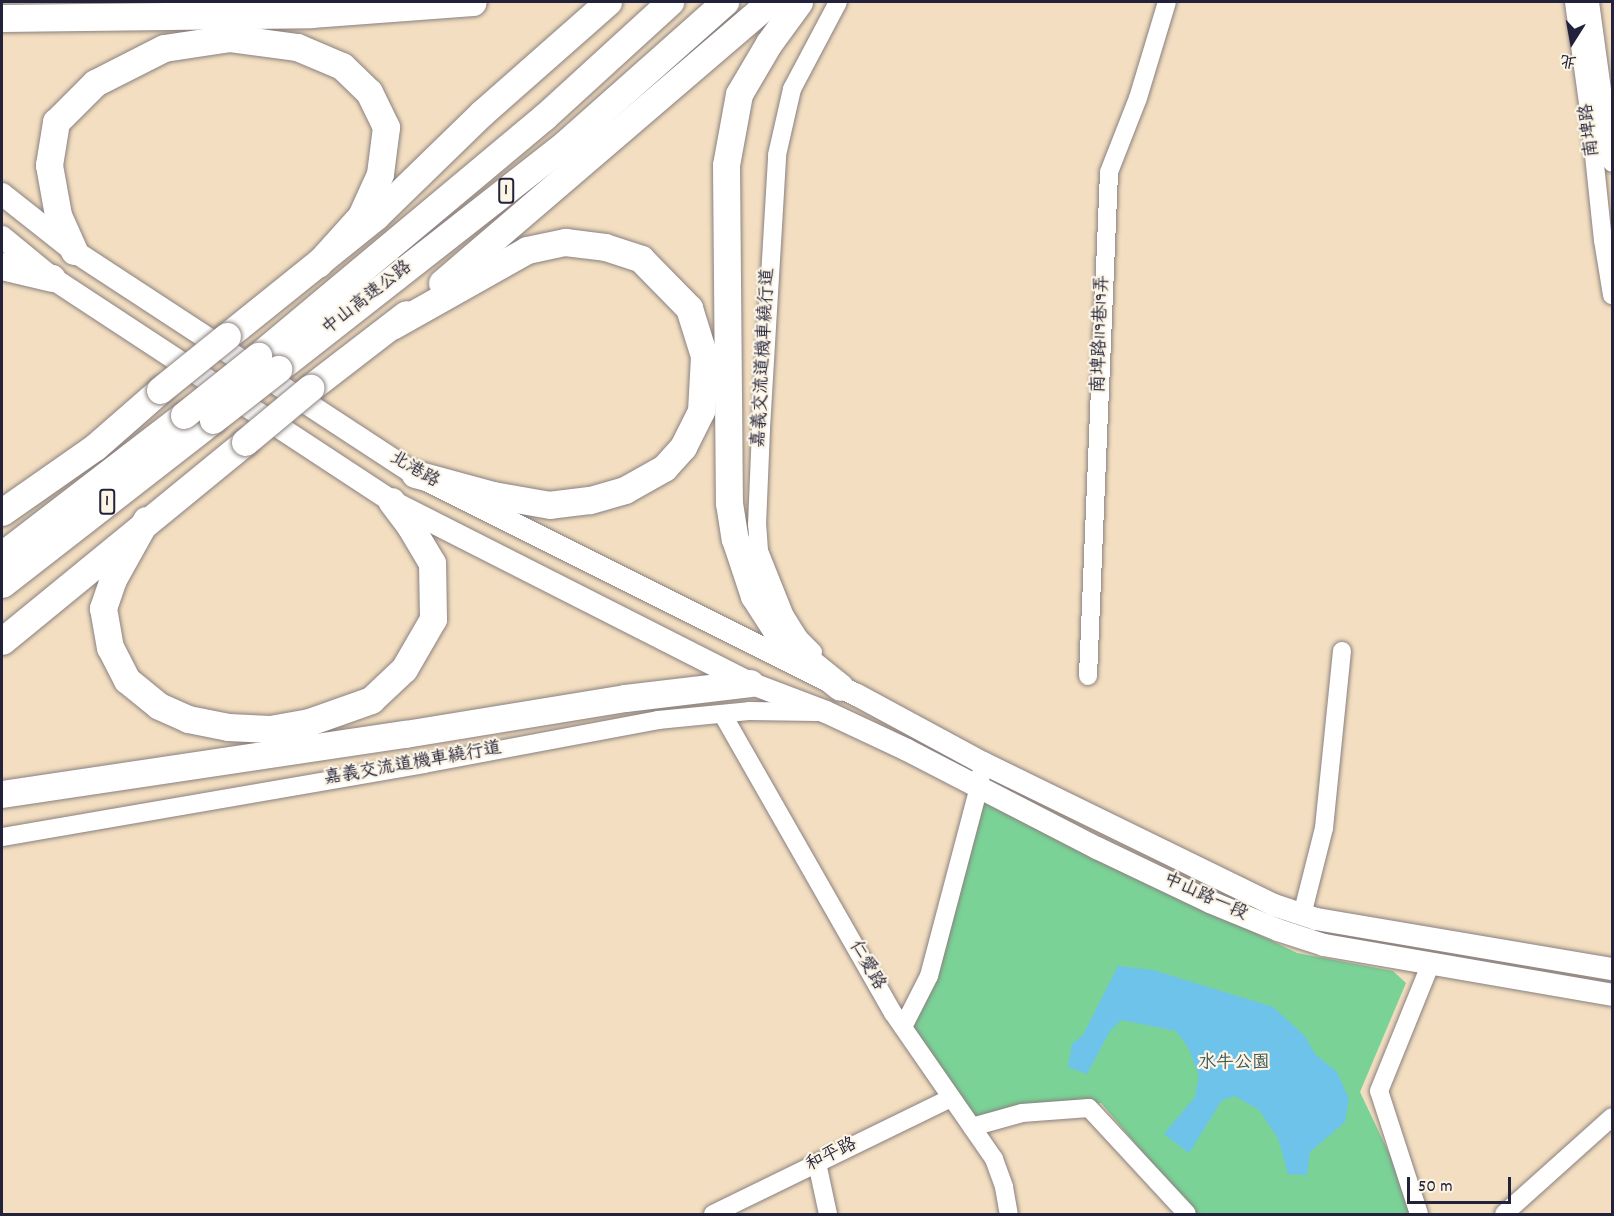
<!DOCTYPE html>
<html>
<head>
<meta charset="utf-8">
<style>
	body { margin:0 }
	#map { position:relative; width:1614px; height:1216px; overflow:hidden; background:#f3dec1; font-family:Dekko,"LXGW WenKai TC",sans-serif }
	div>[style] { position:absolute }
	.green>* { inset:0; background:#7ad297 }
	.water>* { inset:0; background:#6dc3ea }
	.roads { filter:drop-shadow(0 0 2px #8a807e) drop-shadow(0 0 2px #8a807e) }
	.minor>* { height:18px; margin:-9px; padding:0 9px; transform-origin:9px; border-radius:9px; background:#fff }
	.major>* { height:22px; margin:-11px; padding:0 11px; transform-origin:11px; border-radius:11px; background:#fff }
	.highway>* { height:27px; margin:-13.5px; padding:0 13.5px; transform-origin:13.5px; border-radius:13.5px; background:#fff }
	.bridges { filter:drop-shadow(0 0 2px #8a807e) drop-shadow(0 0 2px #8a807e) }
	.highway-bridge>* { height:27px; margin:-13.5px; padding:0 13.5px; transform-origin:13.5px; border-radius:13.5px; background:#fff }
	span { translate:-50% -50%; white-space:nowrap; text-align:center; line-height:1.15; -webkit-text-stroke:4.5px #fcf5e5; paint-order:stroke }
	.shield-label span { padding:2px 4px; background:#fcf5e5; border:2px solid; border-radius:4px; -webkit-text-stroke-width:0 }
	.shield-label { font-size:16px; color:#22223b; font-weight:700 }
	.street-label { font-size:18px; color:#22223b }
	.park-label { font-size:18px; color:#3c5757 }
	.frame { position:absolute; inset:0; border:3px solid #22223b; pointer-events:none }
	.north { position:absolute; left:1542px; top:12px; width:60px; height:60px; -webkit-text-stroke:4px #fcf5e5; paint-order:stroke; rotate:191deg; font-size:16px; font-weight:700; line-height:24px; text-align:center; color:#22223b }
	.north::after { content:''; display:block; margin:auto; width:21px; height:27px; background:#22223b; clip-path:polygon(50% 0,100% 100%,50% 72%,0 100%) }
	.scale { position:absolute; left:1407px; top:1177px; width:104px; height:27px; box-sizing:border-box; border:3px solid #22223b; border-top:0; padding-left:8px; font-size:18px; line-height:21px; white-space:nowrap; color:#22223b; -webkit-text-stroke:4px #fcf5e5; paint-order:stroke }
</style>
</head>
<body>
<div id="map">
	<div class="green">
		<div style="clip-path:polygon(984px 803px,1297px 953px,1393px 971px,1406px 983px,1360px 1092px,1418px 1214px,1195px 1214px,1101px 1103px,975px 1117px,903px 1027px,936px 975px)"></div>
	</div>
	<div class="water">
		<div style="clip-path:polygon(1118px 966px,1153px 970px,1273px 1007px,1305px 1036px,1315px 1054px,1337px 1072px,1349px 1099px,1345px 1122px,1310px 1152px,1307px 1175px,1288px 1174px,1278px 1138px,1259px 1110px,1235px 1096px,1222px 1100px,1189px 1153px,1164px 1134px,1195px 1097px,1199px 1076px,1188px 1047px,1176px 1031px,1121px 1020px,1110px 1031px,1087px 1074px,1068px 1067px,1072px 1044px,1083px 1035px)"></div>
	</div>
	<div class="roads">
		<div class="minor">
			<div style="left:1574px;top:2px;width:116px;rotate:82.1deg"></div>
			<div style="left:1590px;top:117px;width:124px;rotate:84deg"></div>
			<div style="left:1603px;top:240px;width:56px;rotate:80.7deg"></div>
			<div style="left:1590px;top:2px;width:162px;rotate:82.2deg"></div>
			<div style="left:813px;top:652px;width:20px;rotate:-135deg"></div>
			<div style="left:799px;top:638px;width:26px;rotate:-122deg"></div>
			<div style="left:785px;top:616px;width:70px;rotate:-111.8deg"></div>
			<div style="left:759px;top:551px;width:26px;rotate:-94deg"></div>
			<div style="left:757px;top:525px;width:97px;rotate:-87.6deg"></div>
			<div style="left:761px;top:428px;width:273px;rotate:-86.6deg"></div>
			<div style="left:777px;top:155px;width:68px;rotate:-77.2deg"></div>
			<div style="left:792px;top:89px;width:98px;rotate:-62.1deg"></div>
			<div style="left:1088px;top:676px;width:504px;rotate:-87.61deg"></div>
			<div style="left:1109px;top:172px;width:79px;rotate:-68.6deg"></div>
			<div style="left:1138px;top:98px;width:100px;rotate:-73.2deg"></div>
			<div style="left:723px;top:715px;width:343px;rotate:60.3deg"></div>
			<div style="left:893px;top:1013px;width:178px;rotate:55.3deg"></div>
			<div style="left:994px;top:1159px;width:30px;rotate:70deg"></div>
			<div style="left:1004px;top:1187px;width:27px;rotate:80deg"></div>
			<div style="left:2px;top:837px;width:428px;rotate:-9.8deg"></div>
			<div style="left:424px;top:764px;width:238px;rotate:-10.6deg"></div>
			<div style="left:658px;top:720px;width:91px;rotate:-5.6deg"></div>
			<div style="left:749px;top:711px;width:68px;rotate:0.8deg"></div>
			<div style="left:1302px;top:915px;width:90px;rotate:-75.8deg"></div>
			<div style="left:1324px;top:828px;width:178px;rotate:-84.2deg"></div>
			<div style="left:903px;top:1027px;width:57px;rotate:-63deg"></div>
			<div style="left:929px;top:976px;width:196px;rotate:-75.2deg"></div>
			<div style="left:979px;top:787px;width:24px;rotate:-81deg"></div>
			<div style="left:972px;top:1127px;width:52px;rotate:-15.6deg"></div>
			<div style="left:1022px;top:1113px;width:67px;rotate:-4.3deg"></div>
			<div style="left:1089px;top:1108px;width:144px;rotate:47.2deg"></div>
			<div style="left:817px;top:1163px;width:52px;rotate:77.8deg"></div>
			<div style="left:713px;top:1214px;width:265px;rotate:-26deg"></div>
			<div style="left:1419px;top:1214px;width:129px;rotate:-108deg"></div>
			<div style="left:1379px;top:1091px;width:138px;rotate:-67.9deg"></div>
			<div style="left:1504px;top:1214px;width:145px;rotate:-41.9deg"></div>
		</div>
		<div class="major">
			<div style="left:2px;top:194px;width:92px;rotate:38.4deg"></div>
			<div style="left:74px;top:251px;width:407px;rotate:33.2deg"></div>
			<div style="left:415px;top:474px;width:494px;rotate:26.6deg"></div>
			<div style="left:857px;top:695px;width:143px;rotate:28.4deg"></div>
			<div style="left:983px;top:763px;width:324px;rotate:26deg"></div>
			<div style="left:1274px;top:905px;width:44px;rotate:18.4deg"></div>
			<div style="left:1316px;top:919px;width:300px;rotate:9.6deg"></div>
			<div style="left:2px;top:237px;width:65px;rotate:39.4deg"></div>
			<div style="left:52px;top:278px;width:406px;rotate:33.3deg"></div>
			<div style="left:391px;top:501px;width:402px;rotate:26.9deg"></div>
			<div style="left:750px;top:683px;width:81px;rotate:20.9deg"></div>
			<div style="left:826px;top:712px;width:89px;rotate:25.1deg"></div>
			<div style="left:907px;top:750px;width:214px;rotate:27.3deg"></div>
			<div style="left:1097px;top:848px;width:125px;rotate:25.5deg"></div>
			<div style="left:1210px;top:902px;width:74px;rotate:22.4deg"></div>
			<div style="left:1278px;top:930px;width:48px;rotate:18.1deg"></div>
			<div style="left:1324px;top:945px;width:292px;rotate:9.8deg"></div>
		</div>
		<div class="highway">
			<div style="left:799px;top:2px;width:51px;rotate:126.2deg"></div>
			<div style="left:769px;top:43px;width:59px;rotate:120.5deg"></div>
			<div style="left:739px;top:94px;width:72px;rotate:100.4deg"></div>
			<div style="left:726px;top:165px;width:338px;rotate:89.5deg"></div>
			<div style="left:729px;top:503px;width:36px;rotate:81deg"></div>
			<div style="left:735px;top:539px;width:60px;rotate:71.6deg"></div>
			<div style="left:754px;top:596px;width:54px;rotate:57.2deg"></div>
			<div style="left:783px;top:641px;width:73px;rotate:38.9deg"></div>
			<div style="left:2px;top:18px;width:309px;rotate:-0.7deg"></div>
			<div style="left:311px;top:14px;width:162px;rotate:-4.2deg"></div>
			<div style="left:74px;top:251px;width:39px;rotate:-114deg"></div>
			<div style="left:58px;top:215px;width:51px;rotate:-100.2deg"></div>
			<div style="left:49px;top:165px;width:44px;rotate:-80.8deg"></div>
			<div style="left:56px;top:122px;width:55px;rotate:-45deg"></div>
			<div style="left:95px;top:83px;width:77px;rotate:-26.9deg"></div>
			<div style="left:164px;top:48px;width:67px;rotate:-8.6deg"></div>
			<div style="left:230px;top:38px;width:68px;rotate:7.7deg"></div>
			<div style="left:297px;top:47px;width:49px;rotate:22.9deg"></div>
			<div style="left:342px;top:66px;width:37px;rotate:44deg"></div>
			<div style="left:369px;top:92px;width:39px;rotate:64deg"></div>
			<div style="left:386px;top:127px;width:47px;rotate:97.3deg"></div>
			<div style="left:380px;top:174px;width:46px;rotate:114.3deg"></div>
			<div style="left:361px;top:216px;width:64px;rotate:131.9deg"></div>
			<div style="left:2px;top:266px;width:51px;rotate:13.5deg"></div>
			<div style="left:442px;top:283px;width:432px;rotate:-40.6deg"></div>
			<div style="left:392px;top:326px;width:155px;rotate:-29.4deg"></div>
			<div style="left:527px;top:250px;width:39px;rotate:-12deg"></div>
			<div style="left:565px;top:242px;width:40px;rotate:7.1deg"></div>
			<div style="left:605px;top:247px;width:38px;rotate:18deg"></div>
			<div style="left:641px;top:259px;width:69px;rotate:45.6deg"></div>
			<div style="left:689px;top:308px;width:50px;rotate:72.6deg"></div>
			<div style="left:704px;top:356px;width:55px;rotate:93.1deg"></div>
			<div style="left:701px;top:411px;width:40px;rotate:116.6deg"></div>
			<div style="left:683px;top:447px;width:28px;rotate:132deg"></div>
			<div style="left:664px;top:468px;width:45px;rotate:150.6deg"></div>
			<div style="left:625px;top:490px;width:37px;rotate:164deg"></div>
			<div style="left:589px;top:500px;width:39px;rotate:173deg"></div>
			<div style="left:550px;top:505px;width:58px;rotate:-170deg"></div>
			<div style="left:493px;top:495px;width:81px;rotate:-164.9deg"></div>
			<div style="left:227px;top:336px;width:191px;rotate:-38.8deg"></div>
			<div style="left:376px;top:216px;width:148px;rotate:-44.2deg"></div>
			<div style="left:482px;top:113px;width:168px;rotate:-41.4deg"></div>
			<div style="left:258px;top:356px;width:373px;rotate:-39.9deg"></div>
			<div style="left:544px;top:117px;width:171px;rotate:-42.4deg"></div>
			<div style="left:278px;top:369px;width:366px;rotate:-38.1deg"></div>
			<div style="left:566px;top:143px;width:213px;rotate:-41.6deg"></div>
			<div style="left:310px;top:388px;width:121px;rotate:-37.6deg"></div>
			<div style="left:2px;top:512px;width:113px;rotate:-35deg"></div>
			<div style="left:95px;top:447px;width:86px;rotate:-41.2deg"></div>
			<div style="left:146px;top:520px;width:68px;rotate:119.2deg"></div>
			<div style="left:113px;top:579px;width:31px;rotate:109deg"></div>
			<div style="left:103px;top:608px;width:40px;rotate:80deg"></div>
			<div style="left:110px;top:647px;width:37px;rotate:63deg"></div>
			<div style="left:127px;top:680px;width:41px;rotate:39.1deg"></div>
			<div style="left:159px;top:706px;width:32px;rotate:24deg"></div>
			<div style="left:188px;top:719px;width:41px;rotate:11.3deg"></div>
			<div style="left:228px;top:727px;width:42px;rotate:2.7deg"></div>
			<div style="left:270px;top:729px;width:40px;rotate:-10deg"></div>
			<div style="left:309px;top:722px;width:66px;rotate:-19.5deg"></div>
			<div style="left:371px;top:700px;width:45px;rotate:-43.2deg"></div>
			<div style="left:404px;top:669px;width:58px;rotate:-59.9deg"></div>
			<div style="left:433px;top:619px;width:56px;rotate:-91deg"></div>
			<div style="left:432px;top:563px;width:43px;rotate:-120.7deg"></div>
			<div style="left:410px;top:526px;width:31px;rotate:-127deg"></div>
			<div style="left:2px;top:555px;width:230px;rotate:-37.6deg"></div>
			<div style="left:2px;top:584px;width:267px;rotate:-37.9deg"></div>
			<div style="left:2px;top:641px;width:314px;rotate:-39.3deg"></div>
			<div style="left:2px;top:794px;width:407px;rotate:-8.5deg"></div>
			<div style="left:405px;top:734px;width:223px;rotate:-9.3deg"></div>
			<div style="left:625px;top:698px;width:126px;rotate:-6.8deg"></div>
		</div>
	</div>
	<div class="bridges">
		<div class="highway-bridge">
			<div style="left:160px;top:390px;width:86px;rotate:-38.9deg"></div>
			<div style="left:184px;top:415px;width:95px;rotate:-38.6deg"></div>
			<div style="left:213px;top:420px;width:83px;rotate:-38.1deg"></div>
			<div style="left:245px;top:442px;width:85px;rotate:-39.7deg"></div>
		</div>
	</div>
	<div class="shield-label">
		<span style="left:506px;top:191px">1</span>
		<span style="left:107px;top:502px">1</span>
	</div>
	<div class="street-label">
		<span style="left:1591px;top:130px;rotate:-97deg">南埤路</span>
		<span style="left:368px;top:299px;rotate:-38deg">中山高速公路</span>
		<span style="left:1102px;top:334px;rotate:-88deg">南埤路119巷19弄</span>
		<span style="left:765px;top:358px;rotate:-87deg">嘉義交流道機車繞行道</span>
		<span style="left:414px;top:471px;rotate:30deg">北港路</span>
		<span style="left:413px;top:765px;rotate:-10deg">嘉義交流道機車繞行道</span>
		<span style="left:1205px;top:898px;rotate:24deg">中山路一段</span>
		<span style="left:866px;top:966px;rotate:60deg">仁愛路</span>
		<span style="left:832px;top:1156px;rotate:-26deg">和平路</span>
	</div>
	<div class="park-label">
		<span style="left:1234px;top:1064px">水牛公園</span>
	</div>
	<div class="frame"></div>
	<div class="north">北</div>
	<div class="scale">50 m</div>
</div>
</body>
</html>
